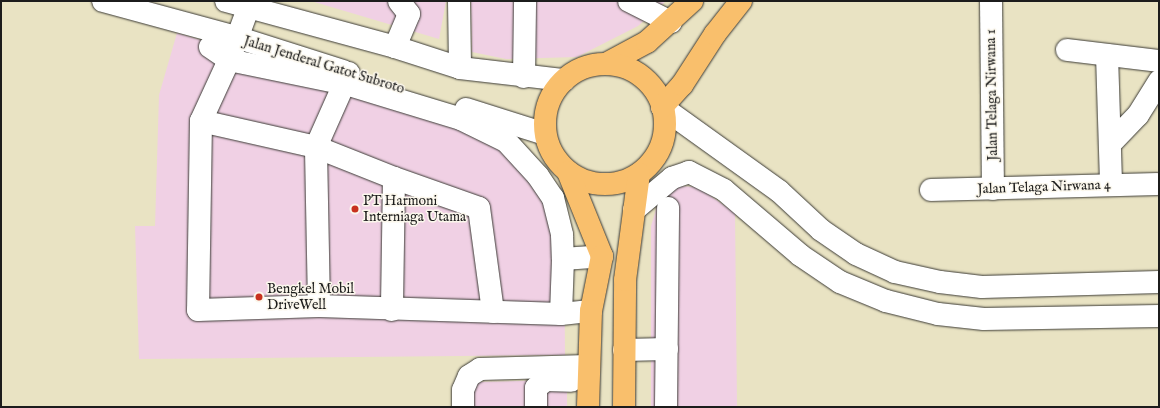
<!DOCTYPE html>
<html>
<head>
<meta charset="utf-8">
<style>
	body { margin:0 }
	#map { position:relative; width:1160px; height:408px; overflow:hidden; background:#e9e3c3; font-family:"IM FELL English",serif }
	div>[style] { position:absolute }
	.built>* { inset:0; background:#f0d0e4 }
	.roads { filter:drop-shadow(0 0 1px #3b3a35) drop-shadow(0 0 1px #3b3a35) }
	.minor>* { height:22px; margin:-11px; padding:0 11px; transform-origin:11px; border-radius:11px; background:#fff }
	.major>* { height:22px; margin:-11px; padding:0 11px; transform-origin:11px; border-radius:11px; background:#f9bf6c }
	.major>.ring { margin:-11px; padding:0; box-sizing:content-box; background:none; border:22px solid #f9bf6c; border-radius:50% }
	.dots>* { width:11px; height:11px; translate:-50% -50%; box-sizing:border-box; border:2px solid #fbf7ec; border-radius:50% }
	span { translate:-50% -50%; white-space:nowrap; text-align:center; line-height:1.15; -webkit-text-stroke:3px #fbf7ec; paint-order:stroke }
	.street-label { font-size:14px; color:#1c1c1c }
	.poi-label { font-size:14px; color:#1c1c1c }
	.left { translate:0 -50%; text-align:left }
	.frame { position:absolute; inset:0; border:2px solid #1c1c1c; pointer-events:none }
</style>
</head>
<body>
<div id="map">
	<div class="built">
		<div style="clip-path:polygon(311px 1px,446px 1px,439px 39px)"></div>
		<div style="clip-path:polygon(471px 1px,666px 1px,638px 26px,577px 57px,506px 59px,472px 52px)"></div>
		<div style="clip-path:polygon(177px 33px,487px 124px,564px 228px,565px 355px,139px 359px,135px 226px,155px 226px,159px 95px)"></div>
		<div style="clip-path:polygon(678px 186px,698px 187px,735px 213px,737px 407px,651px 407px,651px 226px,659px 199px)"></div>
		<div style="clip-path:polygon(567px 380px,567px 407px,473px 407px,473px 382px)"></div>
	</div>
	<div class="roads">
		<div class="minor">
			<div style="left:103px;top:1px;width:141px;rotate:15.2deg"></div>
			<div style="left:239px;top:38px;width:109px;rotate:17.6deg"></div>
			<div style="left:226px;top:1px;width:175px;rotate:15.2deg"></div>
			<div style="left:395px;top:47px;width:68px;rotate:17.9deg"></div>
			<div style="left:460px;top:68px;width:105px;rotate:6.6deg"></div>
			<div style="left:459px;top:1px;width:67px;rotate:89.1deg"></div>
			<div style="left:629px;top:1px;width:47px;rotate:26.6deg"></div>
			<div style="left:991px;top:1px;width:188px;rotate:89.4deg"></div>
			<div style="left:249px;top:6px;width:58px;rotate:110.3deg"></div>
			<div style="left:229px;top:60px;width:119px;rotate:11.6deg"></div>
			<div style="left:346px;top:84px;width:120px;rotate:16.9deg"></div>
			<div style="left:461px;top:119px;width:50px;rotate:26.1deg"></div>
			<div style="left:506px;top:141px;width:47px;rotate:47.6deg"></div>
			<div style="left:538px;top:176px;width:27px;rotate:56deg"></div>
			<div style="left:553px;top:198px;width:38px;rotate:76deg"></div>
			<div style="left:562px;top:235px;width:24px;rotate:88deg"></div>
			<div style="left:563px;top:259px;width:39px;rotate:-4deg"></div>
			<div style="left:210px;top:47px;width:23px;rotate:34deg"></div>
			<div style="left:229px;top:60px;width:67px;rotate:114.7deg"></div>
			<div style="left:201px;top:121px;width:189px;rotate:90.9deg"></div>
			<div style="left:198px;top:310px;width:121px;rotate:-1.9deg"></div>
			<div style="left:319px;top:306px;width:242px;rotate:1.9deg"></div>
			<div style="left:561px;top:314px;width:30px;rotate:-6deg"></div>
			<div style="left:395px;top:47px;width:36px;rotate:-67deg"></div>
			<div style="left:409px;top:14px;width:16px;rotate:-128deg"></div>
			<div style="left:1067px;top:50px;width:93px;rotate:6.8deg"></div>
			<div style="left:1107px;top:55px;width:130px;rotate:88.2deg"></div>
			<div style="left:524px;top:77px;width:76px;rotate:-89.2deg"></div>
			<div style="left:662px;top:107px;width:144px;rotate:35.7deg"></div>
			<div style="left:779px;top:191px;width:57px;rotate:42.9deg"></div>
			<div style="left:821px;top:230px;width:42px;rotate:34.4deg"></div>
			<div style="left:856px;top:254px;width:43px;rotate:24.8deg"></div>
			<div style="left:895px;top:272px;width:46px;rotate:12.5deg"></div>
			<div style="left:940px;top:282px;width:42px;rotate:6.8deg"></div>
			<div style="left:982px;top:287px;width:177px;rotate:-1.6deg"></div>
			<div style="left:466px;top:109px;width:83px;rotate:17.6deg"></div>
			<div style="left:201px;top:121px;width:118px;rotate:12.7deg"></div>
			<div style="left:316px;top:147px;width:84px;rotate:21.7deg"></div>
			<div style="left:394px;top:178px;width:132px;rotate:90.9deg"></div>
			<div style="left:1110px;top:144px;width:40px;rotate:-46deg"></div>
			<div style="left:1138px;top:115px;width:40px;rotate:-58deg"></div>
			<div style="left:394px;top:178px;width:90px;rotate:19.4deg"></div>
			<div style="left:479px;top:208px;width:105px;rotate:82.3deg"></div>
			<div style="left:931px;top:190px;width:226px;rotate:-1.5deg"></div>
			<div style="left:634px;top:210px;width:50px;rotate:-40.1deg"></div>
			<div style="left:672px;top:178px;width:18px;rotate:-19deg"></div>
			<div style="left:689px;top:172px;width:39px;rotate:27deg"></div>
			<div style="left:724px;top:190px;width:100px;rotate:40.5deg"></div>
			<div style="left:800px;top:255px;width:48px;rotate:34deg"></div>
			<div style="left:840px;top:282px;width:50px;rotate:22.4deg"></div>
			<div style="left:886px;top:301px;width:54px;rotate:14deg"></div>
			<div style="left:938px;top:314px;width:46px;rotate:6.2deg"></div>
			<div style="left:984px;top:319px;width:175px;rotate:-1deg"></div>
			<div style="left:319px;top:306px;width:159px;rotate:-91.1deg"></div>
			<div style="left:316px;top:147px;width:81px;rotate:-66deg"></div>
			<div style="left:561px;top:314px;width:55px;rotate:-87.9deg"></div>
			<div style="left:624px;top:350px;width:43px;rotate:-1.3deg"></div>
			<div style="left:463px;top:407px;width:17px;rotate:-90deg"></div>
			<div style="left:463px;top:390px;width:15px;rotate:-67deg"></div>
			<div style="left:469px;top:376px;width:13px;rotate:-32deg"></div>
			<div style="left:480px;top:369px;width:108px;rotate:-1.6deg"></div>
			<div style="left:536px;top:407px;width:19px;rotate:-90deg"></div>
			<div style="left:536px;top:388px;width:13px;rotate:-39deg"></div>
			<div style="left:546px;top:380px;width:25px;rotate:2deg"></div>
			<div style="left:666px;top:407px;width:199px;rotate:-89.4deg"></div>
		</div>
		<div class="major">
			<div style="left:606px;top:64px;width:47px;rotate:-28.2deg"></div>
			<div style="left:647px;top:42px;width:61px;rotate:-42.3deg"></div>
			<div class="ring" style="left:545px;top:64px;width:98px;height:98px"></div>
			<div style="left:662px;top:107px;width:30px;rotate:-48deg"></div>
			<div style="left:682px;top:85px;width:61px;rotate:-57.1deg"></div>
			<div style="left:715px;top:34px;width:42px;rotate:-51.8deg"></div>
			<div style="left:568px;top:172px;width:91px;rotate:68deg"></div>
			<div style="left:602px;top:256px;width:56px;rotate:101.3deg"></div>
			<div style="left:591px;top:311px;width:96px;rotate:91.8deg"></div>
			<div style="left:624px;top:407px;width:127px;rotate:-89.5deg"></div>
			<div style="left:625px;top:280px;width:107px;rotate:-82.5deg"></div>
		</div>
	</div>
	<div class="dots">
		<div style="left:355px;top:209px;background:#c8321e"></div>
		<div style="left:259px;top:297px;background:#c8321e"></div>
	</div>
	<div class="street-label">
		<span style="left:324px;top:65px;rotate:17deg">Jalan Jenderal Gatot Subroto</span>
		<span style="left:992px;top:95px;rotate:-91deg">Jalan Telaga Nirwana 1</span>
		<span style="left:1044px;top:187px;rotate:-2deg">Jalan Telaga Nirwana 4</span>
	</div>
	<div class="poi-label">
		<span class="left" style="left:363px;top:209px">PT Harmoni<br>Interniaga Utama</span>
		<span class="left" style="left:267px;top:297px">Bengkel Mobil<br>DriveWell</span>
	</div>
	<div class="frame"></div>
</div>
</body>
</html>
